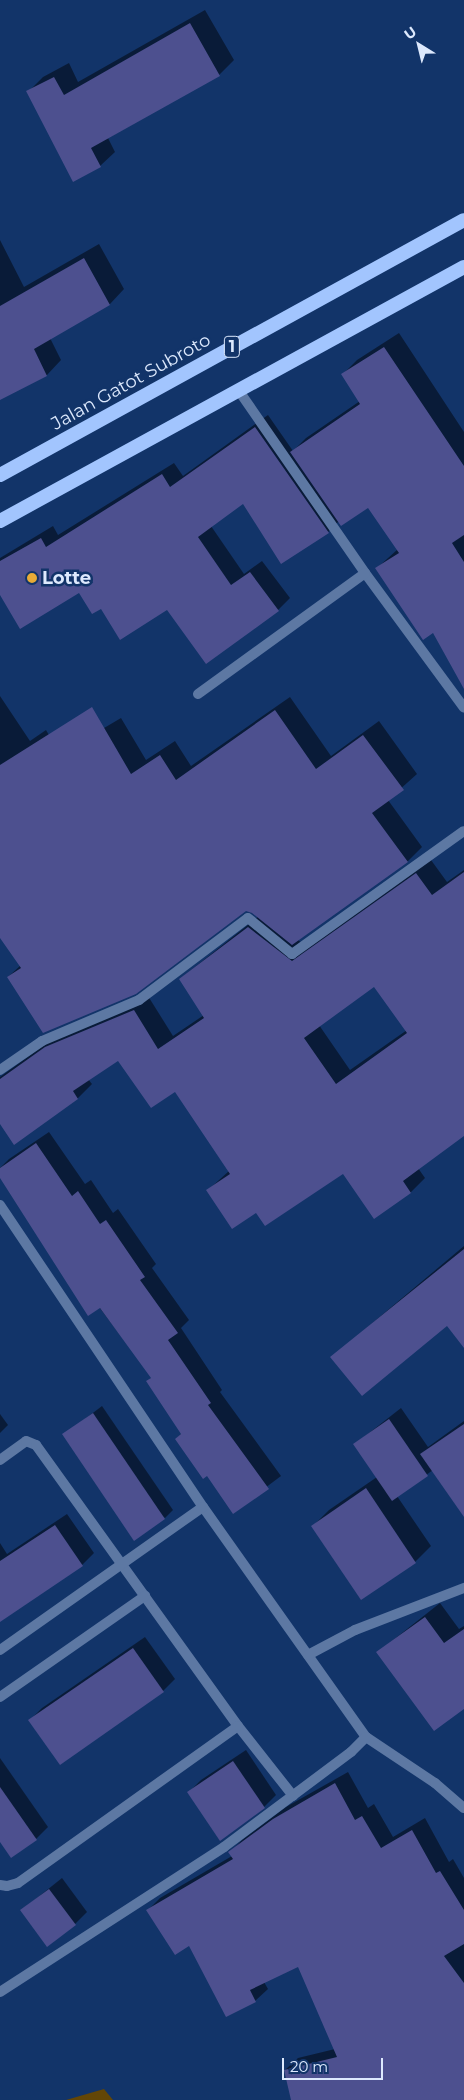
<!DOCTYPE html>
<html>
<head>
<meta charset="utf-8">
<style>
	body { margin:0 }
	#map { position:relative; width:464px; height:2100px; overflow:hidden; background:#123469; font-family:Montserrat,sans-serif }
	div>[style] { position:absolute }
	.green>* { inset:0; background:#634606 }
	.shadow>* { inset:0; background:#0007 }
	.building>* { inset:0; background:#4d508f }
	.minor>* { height:10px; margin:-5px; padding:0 5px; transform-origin:5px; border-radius:5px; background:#5d78a3 }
	.trunk>* { height:14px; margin:-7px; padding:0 7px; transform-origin:7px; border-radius:7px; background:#a2c5fe }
	.dots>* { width:14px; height:14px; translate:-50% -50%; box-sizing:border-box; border:2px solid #123469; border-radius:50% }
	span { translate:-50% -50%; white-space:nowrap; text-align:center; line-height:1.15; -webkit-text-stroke:5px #123469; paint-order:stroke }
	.shield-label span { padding:1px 4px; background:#123469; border:1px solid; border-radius:4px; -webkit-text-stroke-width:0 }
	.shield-label { font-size:16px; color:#dde9fd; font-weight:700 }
	.street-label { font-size:18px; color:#dde9fd }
	.poi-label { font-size:18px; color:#dde9fd; font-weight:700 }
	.left { translate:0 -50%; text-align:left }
	.north { position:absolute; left:394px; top:20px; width:50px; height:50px; -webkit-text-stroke:4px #123469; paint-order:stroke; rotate:324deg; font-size:14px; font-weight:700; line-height:20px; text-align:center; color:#dde9fd }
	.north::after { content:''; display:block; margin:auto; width:18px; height:22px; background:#dde9fd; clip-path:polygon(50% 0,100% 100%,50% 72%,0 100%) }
	.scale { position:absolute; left:282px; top:2058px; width:101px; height:22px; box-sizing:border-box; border:2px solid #dde9fd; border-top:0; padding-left:6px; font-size:15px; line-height:18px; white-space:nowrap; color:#dde9fd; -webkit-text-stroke:4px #123469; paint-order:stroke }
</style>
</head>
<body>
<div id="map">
	<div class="green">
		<div style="clip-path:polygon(104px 2089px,113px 2100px,66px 2100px)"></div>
	</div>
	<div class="shadow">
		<div style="clip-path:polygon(205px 10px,234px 60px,219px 75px,108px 138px,115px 152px,100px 166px,28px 92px,43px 77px,69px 63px,78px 82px)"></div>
		<div style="clip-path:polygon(0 240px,24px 287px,99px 244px,124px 289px,110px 304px,50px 338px,61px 360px,47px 375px,0 399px)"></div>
		<div style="clip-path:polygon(399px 333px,464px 432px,464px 680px,433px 632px,423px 638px,377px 568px,398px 549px,368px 507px,339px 521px,328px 532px,243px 502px,211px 526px,244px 574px,262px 561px,290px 598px,278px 610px,101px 607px,79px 592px,0 593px,0 558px,53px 526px,58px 535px,174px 463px,183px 476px,268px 415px,293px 451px,306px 438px,360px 401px,343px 374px,357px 360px)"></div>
		<div style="clip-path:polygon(evenodd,0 696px,30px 741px,46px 730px,60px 754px,121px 718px,146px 760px,175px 741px,191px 766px,290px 697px,331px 756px,379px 721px,417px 774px,388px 800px,422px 847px,408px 861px,298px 940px,307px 947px,431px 860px,447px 882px,464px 870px,464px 1135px,418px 1168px,425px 1178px,411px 1192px,374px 1217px,343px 1172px,256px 1211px,208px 1190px,229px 1171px,176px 1090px,118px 1059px,88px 1079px,92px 1084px,78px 1098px,15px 1143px,0 1122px,0 1077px,61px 1033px,148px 996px,173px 1036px,204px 1015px,180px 979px,259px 916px,246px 910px,8px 977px,21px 965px,0 936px,0 696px,375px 985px,407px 1030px,350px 1070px,319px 1025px,375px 985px)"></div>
		<div style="clip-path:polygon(49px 1132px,85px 1184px,91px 1180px,113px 1213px,118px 1209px,156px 1264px,152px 1268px,189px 1320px,181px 1328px,222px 1390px,220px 1392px,281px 1476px,233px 1512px,208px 1474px,176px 1439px,182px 1433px,148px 1381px,152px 1377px,0 1176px,0 1168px,9px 1159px)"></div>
		<div style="clip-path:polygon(464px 1246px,464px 1325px,448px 1324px,332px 1357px)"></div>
		<div style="clip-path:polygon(102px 1406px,173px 1510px,165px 1518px,64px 1435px)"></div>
		<div style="clip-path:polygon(401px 1408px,428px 1447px,464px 1421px,464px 1514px,433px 1470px,397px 1496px,431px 1546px,415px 1562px,313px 1526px,329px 1510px,377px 1477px,355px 1444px)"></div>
		<div style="clip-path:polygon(0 1414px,8px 1425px,0 1433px)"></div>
		<div style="clip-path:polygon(67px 1514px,94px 1553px,82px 1565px,0 1620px,0 1543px,7px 1554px)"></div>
		<div style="clip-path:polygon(440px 1603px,459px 1629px,464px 1626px,464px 1707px,378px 1652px)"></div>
		<div style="clip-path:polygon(145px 1637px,175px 1679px,163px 1691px,30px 1720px,42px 1708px)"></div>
		<div style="clip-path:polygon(246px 1750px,276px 1795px,264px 1807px,189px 1792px,201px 1780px)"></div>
		<div style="clip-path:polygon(0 1758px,48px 1827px,36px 1839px,0 1840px)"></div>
		<div style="clip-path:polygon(348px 1772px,368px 1808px,374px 1804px,393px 1837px,425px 1818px,449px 1862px,453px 1859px,464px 1878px,464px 2100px,292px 2100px,285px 2070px,298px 2058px,335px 2049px,299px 1965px,264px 1982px,268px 1989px,255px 2001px,148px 1910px,160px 1898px,232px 1856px,230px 1853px,242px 1840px,286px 1807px)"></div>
		<div style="clip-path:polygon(62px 1878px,87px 1912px,75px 1924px,22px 1910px)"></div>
	</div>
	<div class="building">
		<div style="clip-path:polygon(190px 23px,220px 76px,91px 148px,101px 167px,73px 182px,26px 91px,54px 77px,64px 95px)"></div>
		<div style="clip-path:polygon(84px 258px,110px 305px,34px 349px,47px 376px,0 400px,0 306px)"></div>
		<div style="clip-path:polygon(384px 347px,464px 466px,464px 535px,452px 543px,464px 562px,464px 689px,433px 633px,423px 640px,375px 568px,399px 553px,368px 508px,341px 526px,290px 452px,360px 404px,341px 374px)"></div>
		<div style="clip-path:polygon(255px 427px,329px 533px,281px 564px,243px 504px,198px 537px,231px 585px,250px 572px,279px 611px,206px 664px,167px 610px,120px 640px,101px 609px,92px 614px,79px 593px,20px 629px,0 595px,0 561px,41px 538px,46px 547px,162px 474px,170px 487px)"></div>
		<div style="clip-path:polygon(92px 707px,131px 774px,160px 755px,176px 780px,275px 710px,316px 769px,363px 735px,404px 790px,372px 813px,408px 862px,292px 945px,252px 913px,246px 911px,136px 994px,43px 1033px,7px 977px,21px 968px,0 938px,0 765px)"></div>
		<div style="clip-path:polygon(evenodd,464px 872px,464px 1136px,403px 1181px,411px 1193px,374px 1219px,343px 1174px,265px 1226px,256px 1213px,232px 1229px,206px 1190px,230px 1174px,175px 1092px,151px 1108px,118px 1061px,73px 1091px,78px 1099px,14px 1145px,0 1124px,0 1079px,45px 1047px,134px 1010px,158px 1049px,204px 1018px,179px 979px,248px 927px,292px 961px,416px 873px,432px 895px,464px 872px,374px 987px,407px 1033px,336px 1084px,304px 1038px,374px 987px)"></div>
		<div style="clip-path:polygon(36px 1143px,72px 1196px,78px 1191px,100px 1224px,106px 1220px,145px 1277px,140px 1280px,178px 1333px,168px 1340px,211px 1403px,208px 1405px,269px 1489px,233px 1514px,207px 1476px,203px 1479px,175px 1439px,181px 1434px,146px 1381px,151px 1378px,100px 1308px,88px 1316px,0 1178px,0 1168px)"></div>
		<div style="clip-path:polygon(464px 1249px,464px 1348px,447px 1326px,362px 1396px,330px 1357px)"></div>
		<div style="clip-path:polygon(93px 1413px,165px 1519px,134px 1541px,62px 1434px)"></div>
		<div style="clip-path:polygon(389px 1419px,428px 1476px,392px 1501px,353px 1444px)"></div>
		<div style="clip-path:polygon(464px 1424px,464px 1517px,420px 1454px)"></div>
		<div style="clip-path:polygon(366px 1488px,416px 1563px,361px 1600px,311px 1526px)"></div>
		<div style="clip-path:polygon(55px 1525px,83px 1566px,0 1622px,0 1561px)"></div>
		<div style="clip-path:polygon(425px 1617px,444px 1643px,464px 1629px,464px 1709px,434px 1731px,376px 1652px)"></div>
		<div style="clip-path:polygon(133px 1648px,164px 1692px,60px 1765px,28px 1720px)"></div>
		<div style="clip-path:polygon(233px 1761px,265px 1808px,220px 1841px,187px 1792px)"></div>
		<div style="clip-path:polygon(335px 1783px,355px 1820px,362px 1816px,381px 1848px,412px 1830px,436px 1873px,440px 1871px,464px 1910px,464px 1944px,444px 1956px,464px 1983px,464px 2100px,291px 2100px,284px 2070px,337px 2057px,298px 1967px,250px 1990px,256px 2002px,226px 2017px,189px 1946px,175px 1955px,146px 1910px,233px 1859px,228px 1852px,273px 1819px)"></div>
		<div style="clip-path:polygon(0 1787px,37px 1840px,11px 1858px,0 1842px)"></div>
		<div style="clip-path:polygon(49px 1889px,76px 1925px,47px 1947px,20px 1910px)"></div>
	</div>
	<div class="minor">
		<div style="left:239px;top:391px;width:221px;rotate:55.3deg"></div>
		<div style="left:365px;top:573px;width:167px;rotate:53.7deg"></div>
		<div style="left:198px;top:694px;width:206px;rotate:-35.9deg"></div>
		<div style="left:0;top:1070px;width:51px;rotate:-34.6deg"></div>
		<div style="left:42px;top:1041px;width:105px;rotate:-22.9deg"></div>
		<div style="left:139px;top:1000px;width:136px;rotate:-37deg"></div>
		<div style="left:248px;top:918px;width:57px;rotate:39.3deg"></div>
		<div style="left:292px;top:954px;width:211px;rotate:-35.6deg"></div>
		<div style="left:0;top:1205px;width:364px;rotate:56.1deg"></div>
		<div style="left:203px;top:1507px;width:282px;rotate:54.7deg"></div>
		<div style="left:366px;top:1737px;width:83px;rotate:33.7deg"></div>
		<div style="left:435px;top:1783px;width:38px;rotate:41deg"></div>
		<div style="left:0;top:1460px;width:32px;rotate:-36deg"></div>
		<div style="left:26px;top:1441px;width:11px;rotate:22deg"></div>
		<div style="left:36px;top:1445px;width:346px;rotate:54.3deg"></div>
		<div style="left:238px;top:1726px;width:89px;rotate:51.8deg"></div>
		<div style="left:0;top:1650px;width:248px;rotate:-35.2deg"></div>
		<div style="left:308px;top:1655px;width:53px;rotate:-28deg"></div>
		<div style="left:355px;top:1630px;width:117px;rotate:-21.1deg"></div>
		<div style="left:0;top:1697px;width:177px;rotate:-34.9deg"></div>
		<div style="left:0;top:1885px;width:7px;rotate:8deg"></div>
		<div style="left:7px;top:1886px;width:11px;rotate:-15deg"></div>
		<div style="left:18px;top:1883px;width:270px;rotate:-35.5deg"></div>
		<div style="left:0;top:1992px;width:267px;rotate:-32.9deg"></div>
		<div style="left:224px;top:1847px;width:159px;rotate:-36.8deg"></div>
		<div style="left:351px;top:1752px;width:21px;rotate:-45deg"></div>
	</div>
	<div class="trunk">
		<div style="left:0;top:475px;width:529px;rotate:-28.79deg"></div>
		<div style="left:0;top:521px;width:529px;rotate:-28.7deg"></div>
	</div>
	<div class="dots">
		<div style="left:32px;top:578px;background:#e8ab37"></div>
	</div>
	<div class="shield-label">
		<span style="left:232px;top:347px">1</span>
	</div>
	<div class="street-label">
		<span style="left:131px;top:382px;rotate:-29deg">Jalan Gatot Subroto</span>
	</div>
	<div class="poi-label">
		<span class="left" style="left:42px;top:578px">Lotte</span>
	</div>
	<div class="north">U</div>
	<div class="scale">20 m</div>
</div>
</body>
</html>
